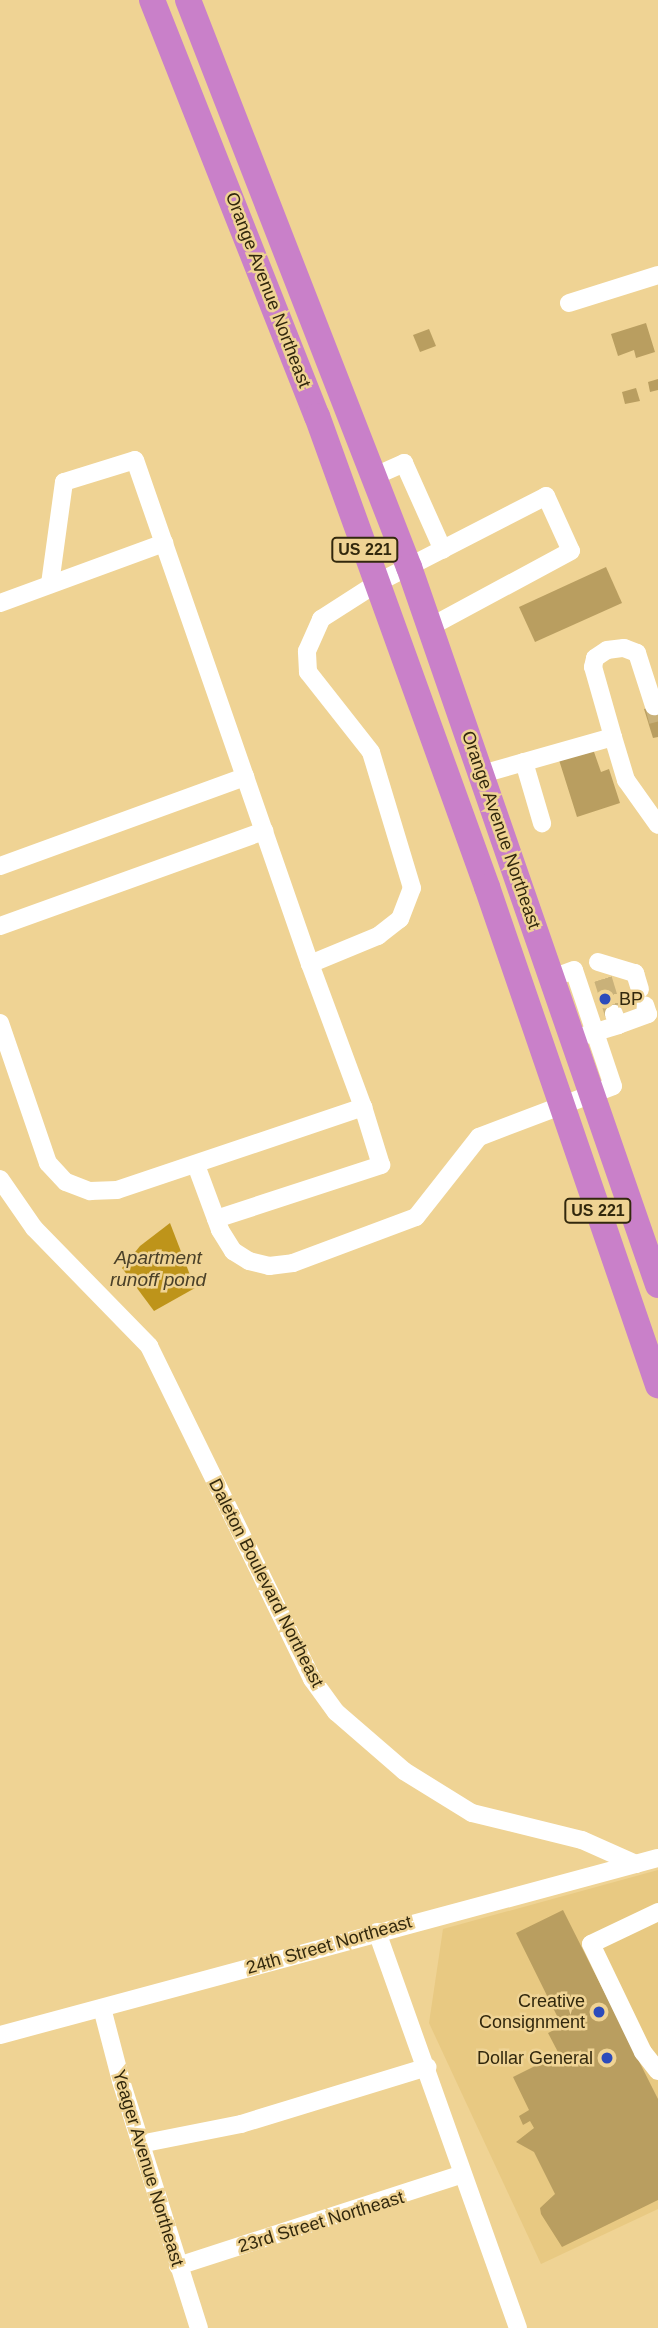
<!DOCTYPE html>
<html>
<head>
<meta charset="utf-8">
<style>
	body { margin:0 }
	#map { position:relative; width:658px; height:2328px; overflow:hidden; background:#efd394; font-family:Arial,sans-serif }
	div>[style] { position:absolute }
	.built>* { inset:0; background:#e8c982 }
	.water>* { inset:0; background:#be941a }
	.building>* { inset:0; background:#b99e60 }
	.minor-tunnel>* { height:18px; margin-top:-9px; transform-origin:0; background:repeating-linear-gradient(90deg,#c9b179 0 18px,transparent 0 27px) }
	.minor>* { height:18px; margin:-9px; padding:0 9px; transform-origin:9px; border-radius:9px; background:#fff }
	.highway>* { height:26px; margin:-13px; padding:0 13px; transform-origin:13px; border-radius:13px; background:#c980c9 }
	.dots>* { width:19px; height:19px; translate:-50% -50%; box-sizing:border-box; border:4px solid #efd394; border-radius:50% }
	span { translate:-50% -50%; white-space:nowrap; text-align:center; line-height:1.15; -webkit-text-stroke:5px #efd394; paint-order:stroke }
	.shield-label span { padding:2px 5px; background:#efd394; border:2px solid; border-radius:5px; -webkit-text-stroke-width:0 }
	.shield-label { font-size:16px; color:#32280d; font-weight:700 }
	.street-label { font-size:18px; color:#32280d }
	.poi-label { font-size:18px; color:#32280d }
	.left { translate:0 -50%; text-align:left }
	.right { translate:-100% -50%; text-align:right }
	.water-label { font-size:19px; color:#4a4028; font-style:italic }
</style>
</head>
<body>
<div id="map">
	<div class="built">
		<div style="clip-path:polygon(658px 1870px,658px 2209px,541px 2264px,429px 2023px,443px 1929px)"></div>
	</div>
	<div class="water">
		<div style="clip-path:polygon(170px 1223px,195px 1288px,154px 1311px,122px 1268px,140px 1246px)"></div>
	</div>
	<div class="building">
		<div style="clip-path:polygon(646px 323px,655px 352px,636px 358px,634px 350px,618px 356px,611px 334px)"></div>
		<div style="clip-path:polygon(429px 329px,436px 346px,420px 352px,413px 335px)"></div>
		<div style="clip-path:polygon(658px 379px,658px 390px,650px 392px,648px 382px)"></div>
		<div style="clip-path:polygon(636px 388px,640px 401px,625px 404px,622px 392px)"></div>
		<div style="clip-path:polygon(606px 567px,622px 603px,535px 642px,519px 607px)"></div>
		<div style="clip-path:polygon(658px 705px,658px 737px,653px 738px,644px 709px)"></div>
		<div style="clip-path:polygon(593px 749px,601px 772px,609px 769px,620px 803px,577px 817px,559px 760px)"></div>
		<div style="clip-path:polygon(563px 1910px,658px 2099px,658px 2200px,562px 2247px,541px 2214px,540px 2208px,555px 2194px,534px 2152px,516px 2142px,534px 2128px,530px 2121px,523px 2125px,519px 2116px,529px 2110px,513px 2077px,559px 2054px,548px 2033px,562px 2026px,516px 1933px)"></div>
	</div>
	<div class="minor-tunnel">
		<div style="left:654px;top:706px;width:16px;rotate:75deg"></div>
		<div style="left:603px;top:979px;width:37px;rotate:73deg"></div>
	</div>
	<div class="minor">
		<div style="left:569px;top:303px;width:93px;rotate:-17.5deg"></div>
		<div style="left:375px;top:476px;width:32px;rotate:-24deg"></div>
		<div style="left:404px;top:463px;width:95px;rotate:65.9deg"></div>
		<div style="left:50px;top:584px;width:103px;rotate:-82.2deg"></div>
		<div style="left:64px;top:482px;width:74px;rotate:-17.2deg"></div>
		<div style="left:135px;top:460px;width:534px;rotate:70.85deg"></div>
		<div style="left:310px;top:964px;width:74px;rotate:-22.4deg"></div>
		<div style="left:378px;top:936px;width:28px;rotate:-38deg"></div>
		<div style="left:400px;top:919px;width:33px;rotate:-69deg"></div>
		<div style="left:412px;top:888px;width:142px;rotate:-106.8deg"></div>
		<div style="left:371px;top:752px;width:102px;rotate:-128.2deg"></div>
		<div style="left:308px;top:672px;width:21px;rotate:-93deg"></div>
		<div style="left:307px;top:651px;width:35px;rotate:-66deg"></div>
		<div style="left:321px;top:619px;width:67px;rotate:-32.7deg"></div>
		<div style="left:377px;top:583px;width:190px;rotate:-27.2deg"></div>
		<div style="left:546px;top:496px;width:60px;rotate:65.6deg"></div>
		<div style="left:571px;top:551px;width:160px;rotate:151.7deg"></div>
		<div style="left:0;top:603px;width:175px;rotate:-20.1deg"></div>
		<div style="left:613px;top:737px;width:45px;rotate:73.2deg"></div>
		<div style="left:626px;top:780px;width:55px;rotate:54.6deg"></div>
		<div style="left:524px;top:762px;width:64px;rotate:73.6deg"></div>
		<div style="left:482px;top:774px;width:136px;rotate:-15.8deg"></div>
		<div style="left:613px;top:737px;width:73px;rotate:-105.9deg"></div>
		<div style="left:593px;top:667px;width:9px;rotate:-77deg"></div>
		<div style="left:595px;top:658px;width:14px;rotate:-34deg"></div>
		<div style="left:607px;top:650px;width:17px;rotate:-7deg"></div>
		<div style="left:624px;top:648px;width:14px;rotate:21deg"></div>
		<div style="left:637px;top:653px;width:56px;rotate:72.2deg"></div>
		<div style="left:0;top:866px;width:261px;rotate:-20deg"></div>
		<div style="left:0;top:926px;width:281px;rotate:-19.8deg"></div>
		<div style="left:598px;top:962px;width:39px;rotate:17deg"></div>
		<div style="left:635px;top:973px;width:17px;rotate:73deg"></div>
		<div style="left:0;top:1023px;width:148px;rotate:71.1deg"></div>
		<div style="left:48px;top:1163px;width:26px;rotate:47deg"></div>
		<div style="left:66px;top:1182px;width:26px;rotate:21deg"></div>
		<div style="left:90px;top:1191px;width:27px;rotate:-2deg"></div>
		<div style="left:117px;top:1190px;width:260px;rotate:-18.6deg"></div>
		<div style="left:363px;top:1107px;width:153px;rotate:-110.3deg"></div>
		<div style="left:618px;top:1025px;width:32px;rotate:-20deg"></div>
		<div style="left:648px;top:1014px;width:9px;rotate:-108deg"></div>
		<div style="left:586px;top:1035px;width:34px;rotate:-17deg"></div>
		<div style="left:618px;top:1025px;width:12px;rotate:-110deg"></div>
		<div style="left:196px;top:1165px;width:69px;rotate:69.7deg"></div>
		<div style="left:220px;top:1230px;width:25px;rotate:58deg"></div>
		<div style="left:233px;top:1251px;width:19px;rotate:32deg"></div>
		<div style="left:249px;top:1261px;width:21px;rotate:14deg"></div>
		<div style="left:269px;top:1266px;width:24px;rotate:-7deg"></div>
		<div style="left:293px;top:1263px;width:131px;rotate:-20.5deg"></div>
		<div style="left:416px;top:1217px;width:102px;rotate:-51.8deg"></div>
		<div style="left:479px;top:1137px;width:143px;rotate:-20.8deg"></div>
		<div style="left:613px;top:1086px;width:122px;rotate:-108.6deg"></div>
		<div style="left:574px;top:970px;width:23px;rotate:160deg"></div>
		<div style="left:0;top:1179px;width:60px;rotate:55.2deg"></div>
		<div style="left:34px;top:1228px;width:165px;rotate:45.7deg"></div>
		<div style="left:149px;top:1346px;width:371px;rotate:63.9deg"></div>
		<div style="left:312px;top:1679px;width:41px;rotate:54deg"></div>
		<div style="left:336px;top:1712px;width:90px;rotate:40.9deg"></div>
		<div style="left:404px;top:1771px;width:80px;rotate:31.7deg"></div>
		<div style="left:472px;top:1813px;width:113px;rotate:13.8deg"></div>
		<div style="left:582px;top:1840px;width:59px;rotate:24deg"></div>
		<div style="left:216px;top:1219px;width:174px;rotate:-18.1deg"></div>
		<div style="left:381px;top:1165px;width:61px;rotate:-107.2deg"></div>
		<div style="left:658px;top:1912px;width:74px;rotate:154.5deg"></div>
		<div style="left:591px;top:1944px;width:120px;rotate:64.3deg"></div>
		<div style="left:643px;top:2052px;width:24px;rotate:52deg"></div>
		<div style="left:377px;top:1932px;width:420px;rotate:70.4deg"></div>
		<div style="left:102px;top:2008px;width:75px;rotate:75.4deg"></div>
		<div style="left:121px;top:2081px;width:259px;rotate:72.5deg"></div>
		<div style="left:0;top:2035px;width:681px;rotate:-15.06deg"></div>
		<div style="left:140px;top:2144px;width:103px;rotate:-11.2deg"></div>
		<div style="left:241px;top:2124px;width:195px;rotate:-17deg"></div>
		<div style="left:178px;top:2266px;width:299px;rotate:-17.9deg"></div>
	</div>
	<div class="highway">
		<div style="left:152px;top:0;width:448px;rotate:68.4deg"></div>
		<div style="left:317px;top:416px;width:501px;rotate:70.15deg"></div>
		<div style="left:487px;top:887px;width:527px;rotate:71.05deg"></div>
		<div style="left:188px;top:0;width:609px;rotate:68.71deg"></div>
		<div style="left:409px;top:567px;width:760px;rotate:70.87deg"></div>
	</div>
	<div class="dots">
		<div style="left:605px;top:999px;background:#2c4bbb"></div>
		<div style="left:599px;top:2012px;background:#2c4bbb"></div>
		<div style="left:607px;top:2058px;background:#2c4bbb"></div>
	</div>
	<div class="shield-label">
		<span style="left:365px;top:550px">US 221</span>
		<span style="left:598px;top:1211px">US 221</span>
	</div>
	<div class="street-label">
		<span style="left:268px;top:290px;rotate:69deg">Orange Avenue Northeast</span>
		<span style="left:501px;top:830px;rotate:71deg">Orange Avenue Northeast</span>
		<span style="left:266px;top:1583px;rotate:63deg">Daleton Boulevard Northeast</span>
		<span style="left:329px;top:1945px;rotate:-16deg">24th Street Northeast</span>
		<span style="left:148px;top:2168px;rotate:73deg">Yeager Avenue Northeast</span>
		<span style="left:321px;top:2222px;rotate:-17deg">23rd Street Northeast</span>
	</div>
	<div class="poi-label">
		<span class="left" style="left:619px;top:999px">BP</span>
		<span class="right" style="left:585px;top:2012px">Creative<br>Consignment</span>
		<span class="right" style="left:593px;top:2058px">Dollar General</span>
	</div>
	<div class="water-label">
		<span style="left:158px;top:1269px">Apartment<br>runoff pond</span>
	</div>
</div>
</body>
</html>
